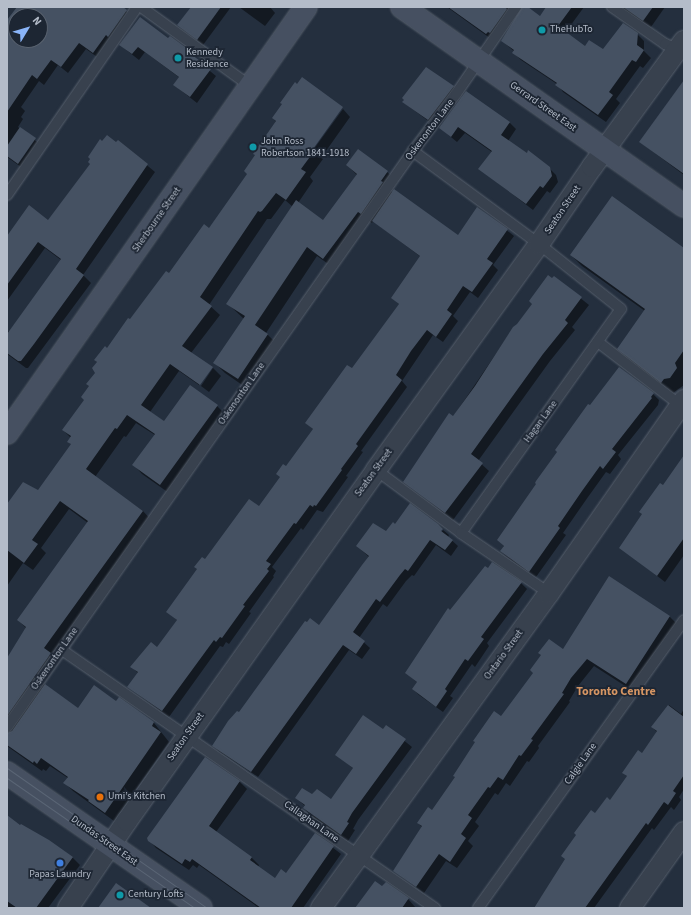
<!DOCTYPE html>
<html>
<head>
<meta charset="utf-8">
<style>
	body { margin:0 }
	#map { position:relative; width:691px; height:915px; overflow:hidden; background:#242f3e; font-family:"Source Sans 3",sans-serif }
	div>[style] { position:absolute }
	.shadow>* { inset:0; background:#0007 }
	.building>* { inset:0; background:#455162 }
	.roads { filter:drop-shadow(0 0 1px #565f6c) drop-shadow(0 0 1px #565f6c) }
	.lane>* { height:10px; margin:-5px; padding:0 5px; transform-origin:5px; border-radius:5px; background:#38414e }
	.street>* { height:20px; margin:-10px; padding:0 10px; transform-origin:10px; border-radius:10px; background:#38414e }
	.secondary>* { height:22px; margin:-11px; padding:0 11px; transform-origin:11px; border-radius:11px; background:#465061 }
	.tram>* { height:1px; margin:-0.5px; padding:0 0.5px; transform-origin:0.5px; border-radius:0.5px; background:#5a6575 }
	.dots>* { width:11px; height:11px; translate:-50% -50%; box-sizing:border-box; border:2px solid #1d2633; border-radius:50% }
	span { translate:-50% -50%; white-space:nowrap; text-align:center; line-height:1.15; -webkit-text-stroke:3.5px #1d2633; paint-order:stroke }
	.poi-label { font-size:10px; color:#b4bcc9 }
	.left { translate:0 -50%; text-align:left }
	.street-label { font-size:10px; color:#b4bcc9 }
	.quarter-label { font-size:12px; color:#d59563; font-weight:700 }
	.frame { position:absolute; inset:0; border:8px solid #b4bcc9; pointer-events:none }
	.north { position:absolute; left:8px; top:8px; width:40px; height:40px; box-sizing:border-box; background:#1d2633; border:1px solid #59626f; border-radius:50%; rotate:52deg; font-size:11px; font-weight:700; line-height:16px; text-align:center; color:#b4bcc9 }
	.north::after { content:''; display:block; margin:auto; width:14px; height:18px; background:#8ab4f8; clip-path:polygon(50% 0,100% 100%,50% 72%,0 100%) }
</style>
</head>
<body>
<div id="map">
	<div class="shadow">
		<div style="clip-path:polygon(evenodd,18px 7px,121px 7px,133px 17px,100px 59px,86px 49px,68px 73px,58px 65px,44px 85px,39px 81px,21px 107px,25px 111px,21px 117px,23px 119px,18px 127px,41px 145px,24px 169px,7px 157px,7px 21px,18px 7px,16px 16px,40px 16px,40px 40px,16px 40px,16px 16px)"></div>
		<div style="clip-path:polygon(192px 7px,231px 7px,203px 45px,179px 25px)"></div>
		<div style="clip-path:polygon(239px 7px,270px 7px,275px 13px,265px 26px)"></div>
		<div style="clip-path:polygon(447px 7px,526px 7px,540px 17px,547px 7px,584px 7px,565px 33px,585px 47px,603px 50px,637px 34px,644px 41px,644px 51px,651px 58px,643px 68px,640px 66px,616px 99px,620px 103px,606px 122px,563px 92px,557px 84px,521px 60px,514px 53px,515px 52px,502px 41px,523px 8px,518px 10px,494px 41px)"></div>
		<div style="clip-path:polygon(619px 7px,665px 7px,651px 27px)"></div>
		<div style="clip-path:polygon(170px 37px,189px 51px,194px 58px,216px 76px,197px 103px,174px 85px,180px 78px,145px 52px,139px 60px,120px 45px,168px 39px)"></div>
		<div style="clip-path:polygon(684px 81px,684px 175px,640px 142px)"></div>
		<div style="clip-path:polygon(453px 87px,459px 93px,435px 126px,403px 102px)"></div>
		<div style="clip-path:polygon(283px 104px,311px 153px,343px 109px,350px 117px,321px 158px,323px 159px,310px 177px,313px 181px,298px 203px,323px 222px,357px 175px,347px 165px,358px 150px,387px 172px,398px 182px,391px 191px,393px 193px,458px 236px,478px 208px,514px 236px,493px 265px,498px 270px,478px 298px,470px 292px,453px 316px,458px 321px,443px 342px,433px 335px,402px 381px,407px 387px,361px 451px,363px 452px,346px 476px,348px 477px,323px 512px,317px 510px,303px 530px,301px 528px,272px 567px,276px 571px,273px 576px,274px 577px,249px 612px,251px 613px,229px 644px,226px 642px,223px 647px,220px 646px,169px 717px,128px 687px,138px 673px,132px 667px,158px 648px,178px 621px,168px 612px,205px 560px,259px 508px,281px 478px,286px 467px,314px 430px,306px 423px,352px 370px,400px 305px,392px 298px,421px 257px,373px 221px,372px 223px,369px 221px,334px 268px,317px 256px,266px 333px,278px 345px,248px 389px,225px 373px,215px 363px,244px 319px,228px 304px,293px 207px,285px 200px,271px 219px,267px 219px,209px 305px,220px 315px,191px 353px,211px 368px,199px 385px,179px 371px,150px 412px,164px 422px,217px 406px,225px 414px,169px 493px,142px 474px,134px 465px,155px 435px,136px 423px,126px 437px,124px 436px,95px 477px,143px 511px,151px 520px,53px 656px,59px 662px,44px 684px,78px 709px,117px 702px,119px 699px,154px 723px,169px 742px,114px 821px,73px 791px,65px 783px,68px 778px,50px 766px,46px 771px,43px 769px,42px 771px,7px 746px,7px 660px,26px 628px,18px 620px,88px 523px,69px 509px,41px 548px,46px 553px,33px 570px,23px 563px,7px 586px,7px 505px,38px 491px,72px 445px,71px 438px,63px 430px,85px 400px,97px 372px,98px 363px,95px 360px,107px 349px,130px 320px,209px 229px,248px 174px,276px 122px,273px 118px)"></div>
		<div style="clip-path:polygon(510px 123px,516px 129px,508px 141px,549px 168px,556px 175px,558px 182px,550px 193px,547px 191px,533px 210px,480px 169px,492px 152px,465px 133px,457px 142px,440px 128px)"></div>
		<div style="clip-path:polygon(118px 141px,155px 172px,83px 275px,91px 283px,28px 368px,26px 368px,7px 354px,7px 330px,9px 332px,61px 260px,45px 248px,7px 301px,7px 238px,48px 221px)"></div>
		<div style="clip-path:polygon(684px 249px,684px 385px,673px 393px,630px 360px,619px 349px,645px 311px,582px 266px,571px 255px)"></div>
		<div style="clip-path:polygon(554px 277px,589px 305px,572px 327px,575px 330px,550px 361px,478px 461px,489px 471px,453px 520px,405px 482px,453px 417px,514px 327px,518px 325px)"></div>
		<div style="clip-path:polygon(213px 368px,221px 376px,209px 392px,201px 386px)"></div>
		<div style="clip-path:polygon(653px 394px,659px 400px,658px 405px,618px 455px,621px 459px,610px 474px,606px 472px,588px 497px,563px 533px,566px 535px,536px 577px,507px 557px,501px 551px,504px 546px,498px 540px,590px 407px)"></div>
		<div style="clip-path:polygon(684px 457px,684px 555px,665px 582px,621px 548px)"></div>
		<div style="clip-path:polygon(443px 530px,449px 535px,448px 537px,458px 546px,451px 556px,436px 545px,414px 576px,412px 575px,406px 581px,387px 607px,383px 604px,359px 638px,370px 648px,362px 659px,349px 650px,258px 777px,220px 752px,213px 746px,240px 713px,319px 626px,369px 557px,357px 546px,387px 532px,439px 536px)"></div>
		<div style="clip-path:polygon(610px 578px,670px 617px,677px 624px,633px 691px,594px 666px,578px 686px,569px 701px,570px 702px,538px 746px,539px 748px,529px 762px,527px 761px,510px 786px,506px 783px,498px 795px,495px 793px,475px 822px,479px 826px,468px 841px,473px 846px,457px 868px,446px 861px,424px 893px,394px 871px,422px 827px,418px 823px,432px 811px,501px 717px,563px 650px)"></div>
		<div style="clip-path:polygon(521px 583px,527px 589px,487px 643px,489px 646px,475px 667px,472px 664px,450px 696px,453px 698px,443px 712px,419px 695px,413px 689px,418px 683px,406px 673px,451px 612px)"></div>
		<div style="clip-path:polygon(669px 705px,681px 714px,684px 709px,684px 789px,679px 797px,681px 800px,674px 810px,671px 807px,654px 830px,652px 828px,594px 908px,534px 908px,596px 815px,610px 801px,628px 777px,623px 773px,642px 754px,657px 732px,652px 727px)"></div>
		<div style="clip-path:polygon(386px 726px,412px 747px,358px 820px,353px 829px,355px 830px,348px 841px,310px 815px,304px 808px,305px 806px,296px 798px,313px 796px,332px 800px,354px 769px,336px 754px,383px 730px)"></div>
		<div style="clip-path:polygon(205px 758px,240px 782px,247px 789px,216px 832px,252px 858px,259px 865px,258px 867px,275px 879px,286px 874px,315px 834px,341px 854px,303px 908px,259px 908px,199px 865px,197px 868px,193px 865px,189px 870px,156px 848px,149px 840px)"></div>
		<div style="clip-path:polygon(7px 817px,21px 826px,37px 834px,73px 858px,80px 865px,48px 908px,7px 908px)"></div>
		<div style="clip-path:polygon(382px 888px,408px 899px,416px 908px,356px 908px)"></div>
	</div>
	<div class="building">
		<div style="clip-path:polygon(evenodd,17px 7px,123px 7px,127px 10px,108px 37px,106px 35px,93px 53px,79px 43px,61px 67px,51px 60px,37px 79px,32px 75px,7px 112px,7px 20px,17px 7px,16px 16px,40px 16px,40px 40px,16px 40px,16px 16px)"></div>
		<div style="clip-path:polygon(191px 7px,221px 7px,197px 40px,177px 25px)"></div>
		<div style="clip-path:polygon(448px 7px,505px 7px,507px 9px,490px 33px,488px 32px,486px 34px)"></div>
		<div style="clip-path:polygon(522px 7px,528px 7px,540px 16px,546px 7px,572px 7px,558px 26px,585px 46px,589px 40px,603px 49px,623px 23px,638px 33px,637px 45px,644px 50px,636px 62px,632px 60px,609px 92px,613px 95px,598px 115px,555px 85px,557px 83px,512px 53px,514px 50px,501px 41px)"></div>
		<div style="clip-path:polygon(623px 7px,653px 7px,643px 21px)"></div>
		<div style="clip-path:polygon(140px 17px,168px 38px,170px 36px,189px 50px,188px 52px,211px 69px,190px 97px,173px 85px,179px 77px,138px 47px,132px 54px,119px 45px)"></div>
		<div style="clip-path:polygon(426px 67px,454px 86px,428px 120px,402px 102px,404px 100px,402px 98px)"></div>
		<div style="clip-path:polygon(302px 77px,343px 107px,313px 149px,315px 150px,301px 169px,306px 172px,286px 200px,276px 193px,262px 211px,260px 212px,258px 211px,200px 297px,212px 306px,182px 346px,213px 367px,200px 385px,170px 364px,141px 405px,164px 421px,190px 385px,218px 405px,160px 485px,132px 465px,155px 434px,127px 415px,117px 429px,115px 428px,86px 469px,143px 511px,44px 648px,51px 653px,7px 716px,7px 658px,26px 627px,17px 620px,88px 521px,60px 501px,32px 540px,38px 544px,24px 563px,7px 550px,7px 504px,23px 482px,38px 490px,71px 444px,67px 442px,71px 436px,62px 430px,84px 400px,81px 397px,89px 386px,86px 384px,95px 373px,92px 368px,97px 362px,94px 360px,105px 346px,107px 348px,128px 318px,130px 319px,166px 271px,169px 273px,204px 224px,209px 228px,247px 174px,244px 171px,255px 155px,253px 154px,276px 121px,272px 118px,282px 104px,280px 103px,295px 82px,297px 84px)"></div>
		<div style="clip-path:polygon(684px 80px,684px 174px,639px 142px)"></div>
		<div style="clip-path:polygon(466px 91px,510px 122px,501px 135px,527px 153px,528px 150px,550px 167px,552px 176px,543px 188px,540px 186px,526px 204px,478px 169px,492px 151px,458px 127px,451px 137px,439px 128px)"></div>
		<div style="clip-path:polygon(20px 127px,36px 138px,18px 164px,7px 156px,7px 146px)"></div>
		<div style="clip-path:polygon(107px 135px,116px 142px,118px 140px,148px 164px,76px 269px,84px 275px,34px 344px,21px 361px,18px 361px,7px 353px,7px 334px,61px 259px,38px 242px,7px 285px,7px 236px,29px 205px,48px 220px,90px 164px,88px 162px,90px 159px,88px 157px,100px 139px,102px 141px)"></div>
		<div style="clip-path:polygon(358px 149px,388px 171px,381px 181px,383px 182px,361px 214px,358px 212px,323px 259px,307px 247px,255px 325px,268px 334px,238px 379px,213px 363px,245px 316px,226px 304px,296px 200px,323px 220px,357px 174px,346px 165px)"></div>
		<div style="clip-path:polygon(394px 189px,458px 235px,477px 207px,508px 229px,487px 259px,493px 263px,472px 292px,463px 286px,447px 310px,452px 314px,436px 337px,427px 330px,411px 351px,396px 375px,402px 380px,356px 444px,358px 446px,341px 469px,342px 470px,316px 506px,314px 505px,313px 507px,310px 505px,296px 524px,294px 523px,266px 561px,271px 564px,267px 569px,269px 571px,243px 605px,245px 606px,222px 638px,220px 637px,216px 642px,214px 640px,162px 711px,127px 687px,138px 672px,130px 667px,151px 642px,157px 647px,177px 620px,166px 612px,197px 569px,194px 567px,202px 557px,205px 559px,249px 499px,259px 506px,280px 477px,276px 474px,283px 464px,286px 466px,313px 429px,305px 423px,347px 365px,352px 368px,399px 304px,391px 298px,420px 256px,372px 221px)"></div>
		<div style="clip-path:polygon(612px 196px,684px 248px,684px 350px,675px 363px,677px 368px,670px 378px,664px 379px,661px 383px,617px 349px,645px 309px,570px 255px)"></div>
		<div style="clip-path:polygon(548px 275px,552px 278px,554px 276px,582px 297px,565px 320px,568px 323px,543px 354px,471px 454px,483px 463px,445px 513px,403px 482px,449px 413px,453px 416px,475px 386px,513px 327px,517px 324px,532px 304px,529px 301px)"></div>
		<div style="clip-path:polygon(619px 367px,654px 393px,651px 397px,652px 398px,612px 449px,616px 452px,603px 469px,600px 466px,582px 491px,558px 526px,560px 528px,529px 572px,500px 551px,504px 546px,497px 540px,536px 484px,535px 483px,536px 481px,557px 452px,555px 450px,588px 404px,590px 405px)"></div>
		<div style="clip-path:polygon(684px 455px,684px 538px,657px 576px,619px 548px,642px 514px,639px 512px,660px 483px,663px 485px)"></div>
		<div style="clip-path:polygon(410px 503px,438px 524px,443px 529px,441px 531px,453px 540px,445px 550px,430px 540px,408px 571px,405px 569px,400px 575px,380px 602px,376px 599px,353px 632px,365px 641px,356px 654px,343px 645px,251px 772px,212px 746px,228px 721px,237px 711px,239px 712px,305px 621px,307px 622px,310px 618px,319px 625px,362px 565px,369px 556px,356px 546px,373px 523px,386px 531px,393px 522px,395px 524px)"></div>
		<div style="clip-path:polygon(492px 562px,522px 582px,481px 637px,484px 639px,468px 661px,465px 659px,445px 689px,447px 691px,436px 707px,412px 689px,417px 682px,405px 673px,448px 608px,450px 610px,485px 566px,488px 568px)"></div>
		<div style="clip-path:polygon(609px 576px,670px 616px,626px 684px,587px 659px,571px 678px,562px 693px,564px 694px,531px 739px,533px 740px,521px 756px,519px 755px,503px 780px,498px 777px,490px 788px,488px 787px,468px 815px,472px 818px,461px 834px,466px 838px,450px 862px,439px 854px,416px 887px,393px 871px,422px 826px,417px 823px,428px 807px,432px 810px,455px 777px,453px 776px,475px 742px,473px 741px,494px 711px,501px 716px,510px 704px,533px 673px,530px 670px,541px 655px,538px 653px,549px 639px,563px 649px)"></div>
		<div style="clip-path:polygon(45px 684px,78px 708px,94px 685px,116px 701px,119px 697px,154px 722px,152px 726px,161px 732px,105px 813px,88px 801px,89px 800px,63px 783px,68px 777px,41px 758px,37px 764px,34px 761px,33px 763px,7px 745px,7px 733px,12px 731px)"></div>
		<div style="clip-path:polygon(668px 705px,684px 717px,684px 775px,673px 791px,676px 793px,668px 805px,664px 802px,648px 825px,646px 823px,585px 908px,534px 908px,565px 859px,561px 856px,576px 835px,574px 833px,591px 810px,595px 813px,607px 797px,610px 800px,627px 776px,622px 773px,638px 750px,642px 753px,657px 731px,651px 727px)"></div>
		<div style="clip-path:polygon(363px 715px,383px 729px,386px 725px,406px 739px,352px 813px,347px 822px,349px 823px,341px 835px,303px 808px,305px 805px,295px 798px,302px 788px,312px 794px,317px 789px,331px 799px,353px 768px,335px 755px)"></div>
		<div style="clip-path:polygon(205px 757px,240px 781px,209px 826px,252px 857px,250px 860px,275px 878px,281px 869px,286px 873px,315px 833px,334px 846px,291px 908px,261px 908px,192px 859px,190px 862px,185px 859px,182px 864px,148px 841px,147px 838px)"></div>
		<div style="clip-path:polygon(7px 815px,20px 825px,21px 824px,49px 840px,73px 857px,36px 908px,17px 908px,7px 901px)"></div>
		<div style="clip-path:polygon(375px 881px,382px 886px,386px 882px,409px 898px,402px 908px,355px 908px)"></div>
		<div style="clip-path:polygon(116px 883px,151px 908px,98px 908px)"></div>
	</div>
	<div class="roads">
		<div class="lane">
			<div style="left:141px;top:7px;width:135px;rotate:35.9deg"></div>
			<div style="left:612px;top:7px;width:65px;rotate:34.9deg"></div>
			<div style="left:665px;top:44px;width:16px;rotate:22deg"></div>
			<div style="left:7px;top:195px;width:229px;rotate:-55.3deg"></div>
			<div style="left:598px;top:342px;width:103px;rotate:37.5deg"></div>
			<div style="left:376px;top:470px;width:106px;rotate:36.5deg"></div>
			<div style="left:461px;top:533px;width:275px;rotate:-54.5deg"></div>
			<div style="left:621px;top:309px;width:105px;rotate:-141.6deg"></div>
			<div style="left:539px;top:244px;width:157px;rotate:-143.6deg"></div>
			<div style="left:461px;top:533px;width:107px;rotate:34.3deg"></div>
			<div style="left:62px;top:650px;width:454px;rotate:34.7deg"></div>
			<div style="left:7px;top:727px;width:705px;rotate:-54.82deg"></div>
			<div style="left:413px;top:151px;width:71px;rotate:-53deg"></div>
			<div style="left:456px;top:94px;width:106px;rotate:-55.4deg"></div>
			<div style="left:478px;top:908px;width:354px;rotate:-54.4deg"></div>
		</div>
		<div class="street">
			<div style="left:68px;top:908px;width:105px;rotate:-55.9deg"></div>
			<div style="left:127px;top:821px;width:430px;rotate:-54.6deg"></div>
			<div style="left:376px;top:470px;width:279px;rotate:-54.2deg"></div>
			<div style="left:539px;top:244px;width:93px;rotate:-55.5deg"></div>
			<div style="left:592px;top:167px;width:156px;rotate:-53.9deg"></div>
			<div style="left:321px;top:908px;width:389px;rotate:-54.1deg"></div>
			<div style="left:549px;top:593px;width:236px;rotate:-55deg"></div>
			<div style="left:630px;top:908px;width:93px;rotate:-54.6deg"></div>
		</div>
		<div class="secondary">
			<div style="left:402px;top:7px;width:345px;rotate:35.2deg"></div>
			<div style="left:7px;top:433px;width:520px;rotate:-54.94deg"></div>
			<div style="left:7px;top:773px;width:236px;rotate:34.8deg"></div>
		</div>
	</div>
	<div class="tram">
		<div style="left:7px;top:768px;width:244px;rotate:35deg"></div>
		<div style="left:7px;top:778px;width:229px;rotate:34.7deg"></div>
	</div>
	<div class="dots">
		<div style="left:542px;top:30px;background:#0f9aa8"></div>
		<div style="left:178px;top:58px;background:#0f9aa8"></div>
		<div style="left:253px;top:147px;background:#0f9aa8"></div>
		<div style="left:100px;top:797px;background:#e8710a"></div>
		<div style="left:60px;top:863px;background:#3f7fe0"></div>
		<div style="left:120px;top:895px;background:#0f9aa8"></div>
	</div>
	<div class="poi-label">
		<span class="left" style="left:550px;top:30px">TheHubTo</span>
		<span class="left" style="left:186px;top:58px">Kennedy<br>Residence</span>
		<span class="left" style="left:261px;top:147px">John Ross<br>Robertson 1841-1918</span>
		<span class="left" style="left:108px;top:797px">Umi’s Kitchen</span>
		<span style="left:60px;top:875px">Papas Laundry</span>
		<span class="left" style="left:128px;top:895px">Century Lofts</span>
	</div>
	<div class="street-label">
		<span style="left:543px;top:107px;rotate:35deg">Gerrard Street East</span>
		<span style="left:430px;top:130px;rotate:-53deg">Oskenonton Lane</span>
		<span style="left:563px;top:210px;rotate:-56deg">Seaton Street</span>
		<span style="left:157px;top:220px;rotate:-55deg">Sherbourne Street</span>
		<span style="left:242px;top:394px;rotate:-55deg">Oskenonton Lane</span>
		<span style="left:541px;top:422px;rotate:-54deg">Hagan Lane</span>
		<span style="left:374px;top:473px;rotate:-54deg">Seaton Street</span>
		<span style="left:504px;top:655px;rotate:-54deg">Ontario Street</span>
		<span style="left:55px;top:659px;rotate:-55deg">Oskenonton Lane</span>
		<span style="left:186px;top:737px;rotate:-55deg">Seaton Street</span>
		<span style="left:581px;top:764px;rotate:-55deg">Calgie Lane</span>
		<span style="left:311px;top:822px;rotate:35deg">Callaghan Lane</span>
		<span style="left:104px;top:841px;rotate:35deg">Dundas Street East</span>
	</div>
	<div class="quarter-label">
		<span style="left:616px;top:692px">Toronto Centre</span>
	</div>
	<div class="frame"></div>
	<div class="north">N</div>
</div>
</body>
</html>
